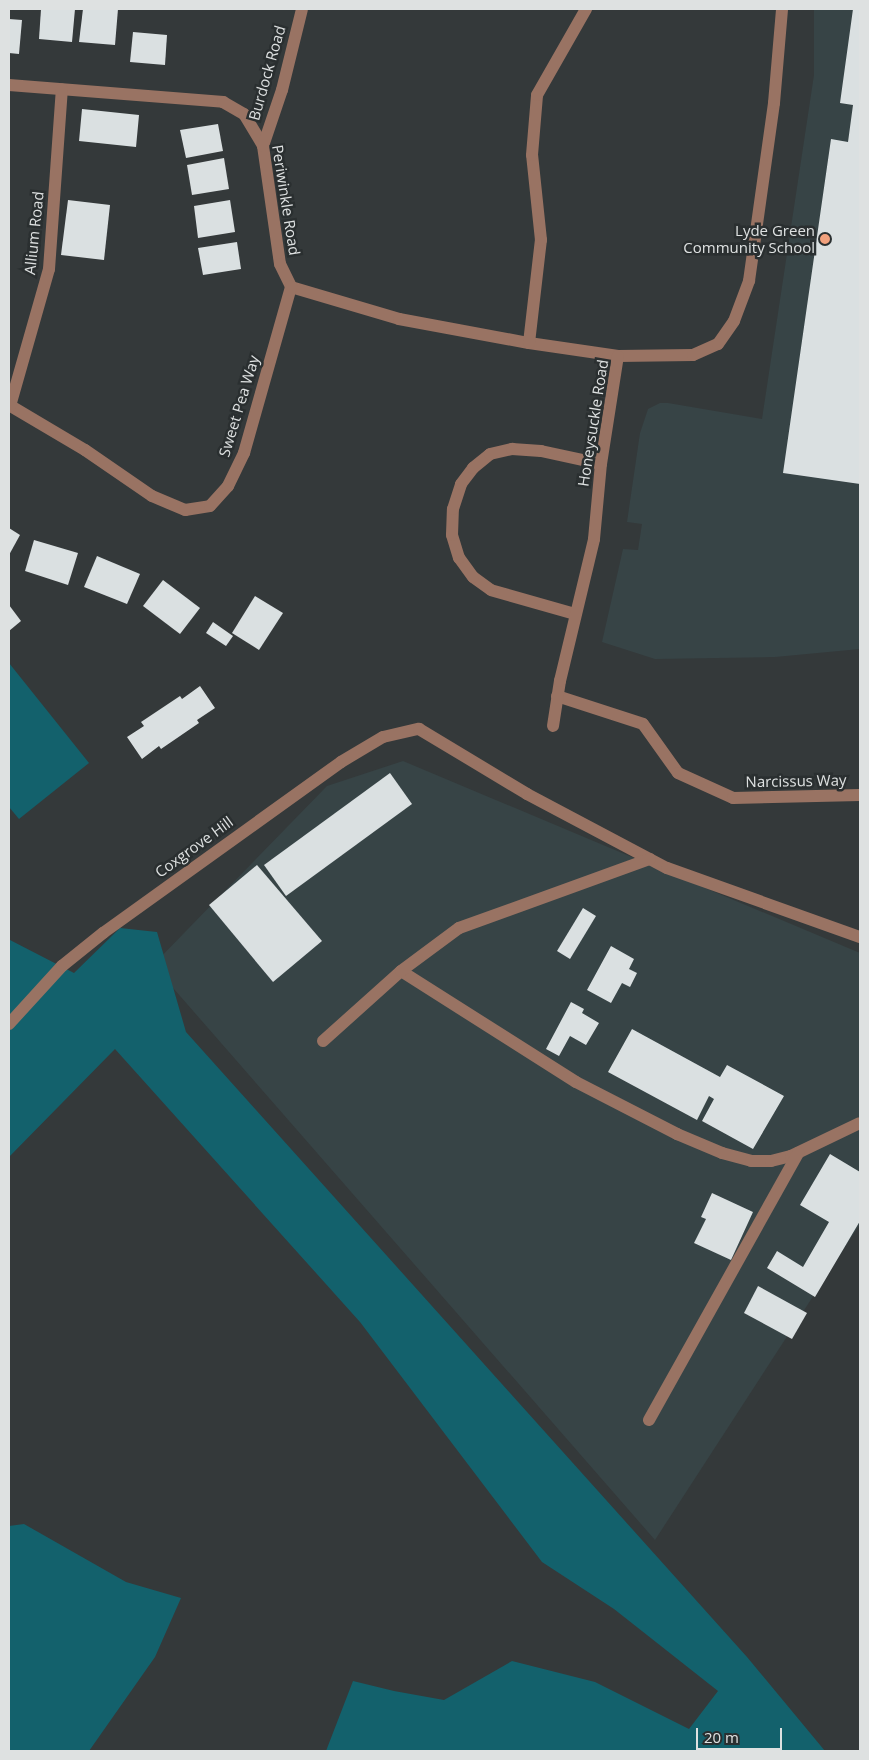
<!DOCTYPE html>
<html>
<head>
<meta charset="utf-8">
<style>
	body { margin:0 }
	#map { position:relative; width:869px; height:1760px; overflow:hidden; background:#34393a; font-family:"Open Sans",sans-serif }
	div>[style] { position:absolute }
	.built>* { inset:0; background:#374446 }
	.green>* { inset:0; background:#13616c }
	.building>* { inset:0; background:#dae0e1 }
	.minor>* { height:12px; margin:-6px; padding:0 6px; transform-origin:6px; border-radius:6px; background:#997363 }
	.dots>* { width:14px; height:14px; translate:-50% -50%; box-sizing:border-box; border:2px solid #2a2f30; border-radius:50% }
	span { translate:-50% -50%; white-space:nowrap; text-align:center; line-height:1.15; -webkit-text-stroke:5px #2a2f30; paint-order:stroke }
	.street-label { font-size:15px; color:#dee1e1 }
	.poi-label { font-size:15px; color:#dee1e1 }
	.right { translate:-100% -50%; text-align:right }
	.frame { position:absolute; inset:0; border:10px solid #dee1e1; pointer-events:none }
	.scale { position:absolute; left:696px; top:1728px; width:86px; height:22px; box-sizing:border-box; border:2px solid #dee1e1; border-top:0; padding-left:6px; font-size:15px; line-height:18px; white-space:nowrap; color:#dee1e1; -webkit-text-stroke:4px #2a2f30; paint-order:stroke }
</style>
</head>
<body>
<div id="map">
	<div class="built">
		<div style="clip-path:polygon(814px 9px,860px 9px,860px 649px,775px 657px,655px 659px,602px 642px,623px 549px,638px 550px,642px 524px,627px 522px,640px 433px,648px 409px,660px 403px,668px 403px,762px 419px,814px 75px)"></div>
		<div style="clip-path:polygon(403px 761px,860px 953px,860px 1224px,655px 1540px,153px 965px,327px 786px)"></div>
	</div>
	<div class="green">
		<div style="clip-path:polygon(9px 663px,89px 763px,19px 819px,9px 807px)"></div>
		<div style="clip-path:polygon(120px 928px,157px 932px,186px 1032px,747px 1657px,825px 1751px,326px 1751px,353px 1681px,394px 1691px,444px 1700px,512px 1661px,595px 1682px,689px 1729px,718px 1691px,614px 1609px,542px 1562px,360px 1322px,115px 1049px,9px 1157px,9px 942px,10px 940px,74px 973px)"></div>
		<div style="clip-path:polygon(24px 1524px,126px 1582px,181px 1598px,155px 1657px,89px 1751px,9px 1751px,9px 1526px)"></div>
	</div>
	<div class="building">
		<div style="clip-path:polygon(41px 9px,75px 9px,72px 42px,39px 39px)"></div>
		<div style="clip-path:polygon(83px 9px,118px 9px,115px 45px,79px 42px)"></div>
		<div style="clip-path:polygon(853px 9px,860px 9px,860px 484px,783px 473px,831px 139px,848px 142px,853px 105px,840px 103px)"></div>
		<div style="clip-path:polygon(9px 19px,22px 20px,19px 54px,9px 53px)"></div>
		<div style="clip-path:polygon(133px 32px,167px 35px,165px 65px,130px 62px)"></div>
		<div style="clip-path:polygon(82px 109px,139px 115px,136px 147px,79px 141px)"></div>
		<div style="clip-path:polygon(218px 124px,223px 151px,186px 158px,180px 130px)"></div>
		<div style="clip-path:polygon(224px 158px,229px 189px,192px 195px,187px 165px)"></div>
		<div style="clip-path:polygon(68px 200px,110px 205px,104px 260px,61px 255px)"></div>
		<div style="clip-path:polygon(230px 200px,235px 232px,198px 238px,194px 206px)"></div>
		<div style="clip-path:polygon(237px 242px,241px 269px,203px 275px,198px 248px)"></div>
		<div style="clip-path:polygon(9px 528px,20px 535px,9px 555px)"></div>
		<div style="clip-path:polygon(34px 540px,78px 553px,68px 585px,25px 571px)"></div>
		<div style="clip-path:polygon(97px 556px,140px 574px,127px 604px,84px 587px)"></div>
		<div style="clip-path:polygon(163px 580px,200px 608px,180px 634px,143px 606px)"></div>
		<div style="clip-path:polygon(255px 596px,283px 613px,259px 650px,232px 633px)"></div>
		<div style="clip-path:polygon(9px 605px,21px 621px,9px 631px)"></div>
		<div style="clip-path:polygon(213px 622px,233px 636px,226px 646px,206px 633px)"></div>
		<div style="clip-path:polygon(200px 686px,215px 708px,197px 720px,199px 723px,161px 749px,159px 746px,142px 759px,127px 737px,144px 726px,141px 722px,180px 696px,182px 699px)"></div>
		<div style="clip-path:polygon(390px 773px,412px 804px,286px 896px,264px 865px)"></div>
		<div style="clip-path:polygon(257px 865px,322px 941px,273px 982px,209px 905px)"></div>
		<div style="clip-path:polygon(583px 908px,596px 916px,570px 959px,557px 951px)"></div>
		<div style="clip-path:polygon(611px 946px,634px 959px,629px 969px,637px 973px,630px 987px,622px 983px,611px 1003px,587px 990px)"></div>
		<div style="clip-path:polygon(571px 1002px,584px 1009px,582px 1013px,599px 1023px,586px 1045px,570px 1036px,559px 1056px,546px 1049px)"></div>
		<div style="clip-path:polygon(632px 1029px,720px 1077px,727px 1065px,784px 1096px,753px 1149px,702px 1121px,714px 1099px,709px 1096px,697px 1120px,608px 1072px)"></div>
		<div style="clip-path:polygon(830px 1154px,860px 1172px,860px 1221px,815px 1297px,767px 1268px,777px 1251px,803px 1267px,829px 1222px,800px 1205px)"></div>
		<div style="clip-path:polygon(712px 1193px,753px 1212px,731px 1260px,694px 1243px,706px 1219px,701px 1217px)"></div>
		<div style="clip-path:polygon(758px 1286px,807px 1313px,792px 1339px,744px 1313px)"></div>
	</div>
	<div class="minor">
		<div style="left:9px;top:85px;width:215px;rotate:4.5deg"></div>
		<div style="left:223px;top:102px;width:24px;rotate:30deg"></div>
		<div style="left:244px;top:114px;width:37px;rotate:59deg"></div>
		<div style="left:263px;top:146px;width:119px;rotate:81.8deg"></div>
		<div style="left:280px;top:264px;width:25px;rotate:64deg"></div>
		<div style="left:291px;top:287px;width:113px;rotate:16.5deg"></div>
		<div style="left:399px;top:319px;width:132px;rotate:10.5deg"></div>
		<div style="left:529px;top:343px;width:90px;rotate:8.3deg"></div>
		<div style="left:618px;top:356px;width:75px;rotate:-0.8deg"></div>
		<div style="left:693px;top:355px;width:27px;rotate:-24deg"></div>
		<div style="left:718px;top:344px;width:28px;rotate:-55deg"></div>
		<div style="left:734px;top:321px;width:43px;rotate:-69.4deg"></div>
		<div style="left:749px;top:281px;width:180px;rotate:-82deg"></div>
		<div style="left:774px;top:103px;width:94px;rotate:-85.1deg"></div>
		<div style="left:263px;top:146px;width:59px;rotate:-71.3deg"></div>
		<div style="left:282px;top:90px;width:83px;rotate:-76.1deg"></div>
		<div style="left:529px;top:343px;width:104px;rotate:-83.4deg"></div>
		<div style="left:541px;top:240px;width:85px;rotate:-96deg"></div>
		<div style="left:532px;top:155px;width:60px;rotate:-85.2deg"></div>
		<div style="left:537px;top:95px;width:99px;rotate:-60.3deg"></div>
		<div style="left:9px;top:405px;width:88px;rotate:30.6deg"></div>
		<div style="left:85px;top:450px;width:81px;rotate:34.5deg"></div>
		<div style="left:152px;top:496px;width:36px;rotate:23deg"></div>
		<div style="left:185px;top:510px;width:25px;rotate:-9deg"></div>
		<div style="left:210px;top:506px;width:27px;rotate:-48deg"></div>
		<div style="left:228px;top:486px;width:37px;rotate:-64deg"></div>
		<div style="left:244px;top:453px;width:173px;rotate:-74.2deg"></div>
		<div style="left:10px;top:406px;width:142px;rotate:-74.1deg"></div>
		<div style="left:49px;top:269px;width:180px;rotate:-85.9deg"></div>
		<div style="left:575px;top:614px;width:87px;rotate:-164.1deg"></div>
		<div style="left:491px;top:590px;width:22px;rotate:-144deg"></div>
		<div style="left:473px;top:577px;width:24px;rotate:-126deg"></div>
		<div style="left:459px;top:558px;width:24px;rotate:-107deg"></div>
		<div style="left:452px;top:535px;width:26px;rotate:-88deg"></div>
		<div style="left:453px;top:509px;width:26px;rotate:-72deg"></div>
		<div style="left:461px;top:484px;width:20px;rotate:-53deg"></div>
		<div style="left:473px;top:468px;width:22px;rotate:-39deg"></div>
		<div style="left:490px;top:454px;width:23px;rotate:-13deg"></div>
		<div style="left:512px;top:449px;width:29px;rotate:4deg"></div>
		<div style="left:541px;top:451px;width:61px;rotate:12.2deg"></div>
		<div style="left:557px;top:696px;width:90px;rotate:18deg"></div>
		<div style="left:643px;top:724px;width:60px;rotate:54.5deg"></div>
		<div style="left:678px;top:773px;width:60px;rotate:24.4deg"></div>
		<div style="left:733px;top:798px;width:127px;rotate:-1.4deg"></div>
		<div style="left:553px;top:726px;width:46px;rotate:-81.2deg"></div>
		<div style="left:560px;top:681px;width:146px;rotate:-76.5deg"></div>
		<div style="left:594px;top:539px;width:75px;rotate:-84.7deg"></div>
		<div style="left:601px;top:464px;width:109px;rotate:-81.1deg"></div>
		<div style="left:401px;top:971px;width:207px;rotate:32.4deg"></div>
		<div style="left:576px;top:1082px;width:114px;rotate:27.2deg"></div>
		<div style="left:677px;top:1134px;width:49px;rotate:22.9deg"></div>
		<div style="left:722px;top:1153px;width:30px;rotate:15deg"></div>
		<div style="left:751px;top:1161px;width:20px"></div>
		<div style="left:771px;top:1161px;width:21px;rotate:-14deg"></div>
		<div style="left:791px;top:1156px;width:76px;rotate:-25.6deg"></div>
		<div style="left:9px;top:1024px;width:79px;rotate:-47.6deg"></div>
		<div style="left:62px;top:966px;width:53px;rotate:-38.8deg"></div>
		<div style="left:103px;top:933px;width:293px;rotate:-35.7deg"></div>
		<div style="left:341px;top:762px;width:49px;rotate:-30.8deg"></div>
		<div style="left:383px;top:737px;width:37px;rotate:-13deg"></div>
		<div style="left:419px;top:729px;width:126px;rotate:31deg"></div>
		<div style="left:527px;top:794px;width:158px;rotate:27.9deg"></div>
		<div style="left:667px;top:868px;width:205px;rotate:19.7deg"></div>
		<div style="left:323px;top:1041px;width:105px;rotate:-41.9deg"></div>
		<div style="left:401px;top:971px;width:72px;rotate:-36.6deg"></div>
		<div style="left:459px;top:928px;width:203px;rotate:-19.9deg"></div>
		<div style="left:649px;top:1420px;width:306px;rotate:-60.8deg"></div>
	</div>
	<div class="dots">
		<div style="left:825px;top:239px;background:#f1a17d"></div>
	</div>
	<div class="street-label">
		<span style="left:267px;top:73px;rotate:-74deg">Burdock Road</span>
		<span style="left:286px;top:200px;rotate:81deg">Periwinkle Road</span>
		<span style="left:34px;top:233px;rotate:-84deg">Allium Road</span>
		<span style="left:239px;top:406px;rotate:-73deg">Sweet Pea Way</span>
		<span style="left:593px;top:423px;rotate:-81deg">Honeysuckle Road</span>
		<span style="left:796px;top:781px;rotate:-1deg">Narcissus Way</span>
		<span style="left:194px;top:847px;rotate:-36deg">Coxgrove Hill</span>
	</div>
	<div class="poi-label">
		<span class="right" style="left:815px;top:239px">Lyde Green<br>Community School</span>
	</div>
	<div class="frame"></div>
	<div class="scale">20 m</div>
</div>
</body>
</html>
